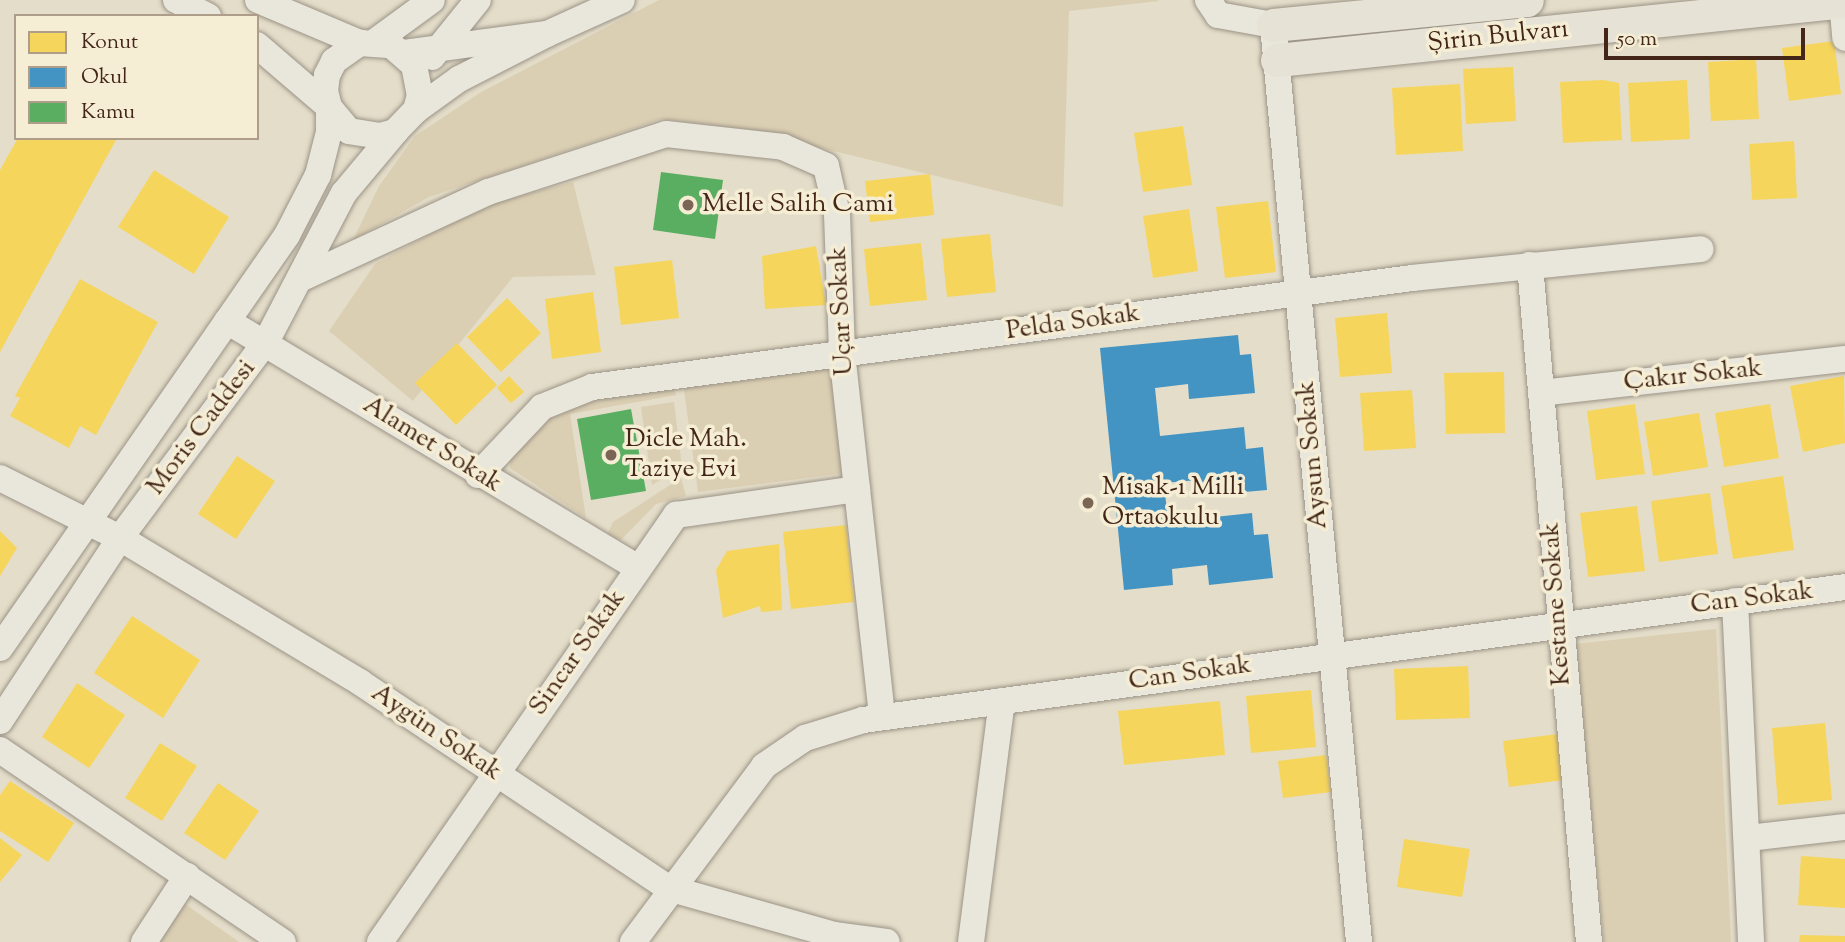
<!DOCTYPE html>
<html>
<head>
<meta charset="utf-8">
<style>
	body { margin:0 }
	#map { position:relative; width:1845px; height:942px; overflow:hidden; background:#e4ddc9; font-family:"Sorts Mill Goudy",serif }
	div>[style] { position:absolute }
	.green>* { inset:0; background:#dbcfb3 }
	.homes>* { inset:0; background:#f6d55c }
	.schools>* { inset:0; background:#4393c3 }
	.public>* { inset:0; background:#5aae61 }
	.roads { filter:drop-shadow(0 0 2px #9b9386) drop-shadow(0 0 2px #9b9386) }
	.minor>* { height:26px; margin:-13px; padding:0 13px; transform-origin:13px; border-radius:13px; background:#e9e6dc }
	.major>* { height:33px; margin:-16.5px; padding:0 16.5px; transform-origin:16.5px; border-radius:16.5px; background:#e6e2d6 }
	.dots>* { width:19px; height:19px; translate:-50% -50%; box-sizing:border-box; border:4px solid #f5edd4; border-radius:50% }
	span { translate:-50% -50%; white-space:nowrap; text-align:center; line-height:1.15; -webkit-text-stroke:7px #f5edd4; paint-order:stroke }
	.street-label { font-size:26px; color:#432617 }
	.poi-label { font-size:26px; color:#432617 }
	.left { translate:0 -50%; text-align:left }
	.legend { position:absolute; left:14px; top:14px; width:245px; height:126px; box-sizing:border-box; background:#f5edd4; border:2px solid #ae9d88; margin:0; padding:9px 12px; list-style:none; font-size:21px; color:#432617 }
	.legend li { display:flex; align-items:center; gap:14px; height:35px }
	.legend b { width:35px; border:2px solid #ae9d88 }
	.scale { position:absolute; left:1604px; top:28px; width:201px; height:32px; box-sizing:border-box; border:4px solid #432617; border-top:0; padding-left:9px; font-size:21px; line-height:24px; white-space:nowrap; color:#432617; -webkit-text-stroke:5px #f5edd4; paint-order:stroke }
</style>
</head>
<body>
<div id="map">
	<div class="green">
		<div style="clip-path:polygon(659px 0,1158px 0,1159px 1px,1069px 11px,1063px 207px,744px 129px,661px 119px,429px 197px,353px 240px,379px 186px,415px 136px,481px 92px)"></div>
		<div style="clip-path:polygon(573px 182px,596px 275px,513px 277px,413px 401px,329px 331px,375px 264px,479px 207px)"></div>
		<div style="clip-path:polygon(837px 362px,852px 472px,698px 492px,683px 383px)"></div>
		<div style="clip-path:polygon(673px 384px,676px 395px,570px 414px,586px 518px,510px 468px,510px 451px,556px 408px)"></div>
		<div style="clip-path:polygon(674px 402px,682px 467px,652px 485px,641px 407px)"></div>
		<div style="clip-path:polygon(681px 478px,686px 496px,656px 504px,621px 540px,607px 535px,613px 522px)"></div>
		<div style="clip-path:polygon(1716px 629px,1731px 942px,1604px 942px,1574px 644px)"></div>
		<div style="clip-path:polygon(185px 904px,239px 942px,159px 942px)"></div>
	</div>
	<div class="homes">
		<div style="clip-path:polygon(1834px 41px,1841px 94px,1789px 101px,1782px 48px)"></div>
		<div style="clip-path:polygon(1756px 59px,1759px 119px,1711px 121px,1708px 62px)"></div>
		<div style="clip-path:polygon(1513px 67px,1516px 121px,1466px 124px,1463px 69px)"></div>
		<div style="clip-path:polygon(1603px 80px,1619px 83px,1622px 140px,1563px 143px,1560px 82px)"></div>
		<div style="clip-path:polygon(1687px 80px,1690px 139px,1631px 142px,1628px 83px)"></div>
		<div style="clip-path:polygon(1460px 84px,1463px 151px,1396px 155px,1392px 88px)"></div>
		<div style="clip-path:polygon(1183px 126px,1192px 185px,1143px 192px,1134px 133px)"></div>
		<div style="clip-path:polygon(18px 138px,117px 138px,0 352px,0 170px)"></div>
		<div style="clip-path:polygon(1794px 141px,1797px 198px,1752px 200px,1749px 144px)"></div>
		<div style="clip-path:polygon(154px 170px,229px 217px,194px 274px,118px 227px)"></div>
		<div style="clip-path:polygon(930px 174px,934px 215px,870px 222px,865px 181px)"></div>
		<div style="clip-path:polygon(1268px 201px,1276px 272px,1225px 278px,1216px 207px)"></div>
		<div style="clip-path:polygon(1189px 209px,1198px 271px,1153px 278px,1143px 216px)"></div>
		<div style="clip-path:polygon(990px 234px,996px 292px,947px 297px,941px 239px)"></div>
		<div style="clip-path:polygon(921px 243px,927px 300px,870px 306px,864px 249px)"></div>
		<div style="clip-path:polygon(816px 246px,826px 305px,765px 309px,762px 256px)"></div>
		<div style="clip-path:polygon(672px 260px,679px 318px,621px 325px,614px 267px)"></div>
		<div style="clip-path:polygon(80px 279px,158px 322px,96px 435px,80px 426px,69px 448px,10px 416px,20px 398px,15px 396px)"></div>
		<div style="clip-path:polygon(593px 292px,601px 352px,552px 359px,545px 299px)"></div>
		<div style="clip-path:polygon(507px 298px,541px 333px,501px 372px,467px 337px)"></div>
		<div style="clip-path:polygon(1387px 313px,1392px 373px,1340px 377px,1335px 318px)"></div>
		<div style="clip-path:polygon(457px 343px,497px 385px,456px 425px,415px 383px)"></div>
		<div style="clip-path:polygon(1504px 372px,1505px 433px,1446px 434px,1444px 373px)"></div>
		<div style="clip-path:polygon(509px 376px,524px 392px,511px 403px,497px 388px)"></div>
		<div style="clip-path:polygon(1844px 376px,1845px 443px,1803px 452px,1790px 386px)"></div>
		<div style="clip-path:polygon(1412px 390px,1416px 448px,1364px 451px,1360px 393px)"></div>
		<div style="clip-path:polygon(1635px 404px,1645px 474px,1596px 480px,1587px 411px)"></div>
		<div style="clip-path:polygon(1770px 404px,1779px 458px,1724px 467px,1715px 413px)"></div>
		<div style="clip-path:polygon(1699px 413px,1708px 467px,1653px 476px,1644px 422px)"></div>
		<div style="clip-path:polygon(237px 456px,275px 481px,236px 539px,198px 514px)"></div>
		<div style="clip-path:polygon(1783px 476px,1794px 550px,1733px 559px,1721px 486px)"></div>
		<div style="clip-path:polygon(1710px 493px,1718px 554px,1659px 562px,1651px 501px)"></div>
		<div style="clip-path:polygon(1637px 506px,1645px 571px,1588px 577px,1580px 513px)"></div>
		<div style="clip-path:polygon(846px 525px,854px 602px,791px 609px,783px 532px)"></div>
		<div style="clip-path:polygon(0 531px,17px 548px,0 576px)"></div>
		<div style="clip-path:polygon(779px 544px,782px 610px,761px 612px,760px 606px,723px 618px,716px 570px,727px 551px)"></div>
		<div style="clip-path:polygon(132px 616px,200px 660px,163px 718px,94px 673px)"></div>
		<div style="clip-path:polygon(1468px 666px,1470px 718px,1396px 720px,1394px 669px)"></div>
		<div style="clip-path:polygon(77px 683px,125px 715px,89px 768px,42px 737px)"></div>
		<div style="clip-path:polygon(1311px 690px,1316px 747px,1251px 753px,1246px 696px)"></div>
		<div style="clip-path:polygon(1220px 701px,1225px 755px,1124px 765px,1118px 711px)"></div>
		<div style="clip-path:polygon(1825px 723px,1832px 800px,1778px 805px,1772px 728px)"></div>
		<div style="clip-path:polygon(1558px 734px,1564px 780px,1509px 787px,1503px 741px)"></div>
		<div style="clip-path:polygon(160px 743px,197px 766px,162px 821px,125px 798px)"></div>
		<div style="clip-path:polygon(1326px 755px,1331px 792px,1283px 798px,1278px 761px)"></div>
		<div style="clip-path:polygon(10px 781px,74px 823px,48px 862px,0 831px,0 795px)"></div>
		<div style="clip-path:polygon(218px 783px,259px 811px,225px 860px,184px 833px)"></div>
		<div style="clip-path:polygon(0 838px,22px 855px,0 882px)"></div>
		<div style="clip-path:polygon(1404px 839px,1470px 849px,1462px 897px,1397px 887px)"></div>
		<div style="clip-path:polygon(1801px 856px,1845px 859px,1845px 908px,1798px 905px)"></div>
		<div style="clip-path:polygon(1800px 935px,1845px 936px,1845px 942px,1799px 942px)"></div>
	</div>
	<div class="schools">
		<div style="clip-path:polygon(1238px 335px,1240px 355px,1251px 354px,1255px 393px,1189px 399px,1188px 384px,1155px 388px,1160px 436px,1244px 427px,1246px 449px,1263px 447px,1267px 490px,1199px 496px,1197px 480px,1164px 483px,1168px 522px,1252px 513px,1254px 535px,1268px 534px,1273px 578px,1209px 585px,1207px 565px,1172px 569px,1173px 585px,1124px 590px,1100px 348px)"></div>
	</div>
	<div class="public">
		<div style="clip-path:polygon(661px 172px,723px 180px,715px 239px,653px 230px)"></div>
		<div style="clip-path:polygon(631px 409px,646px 491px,591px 500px,577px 419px)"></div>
	</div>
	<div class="roads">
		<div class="minor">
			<div style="left:176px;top:0;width:36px;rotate:27deg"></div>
			<div style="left:258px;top:0;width:111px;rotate:22.9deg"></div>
			<div style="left:1208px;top:0;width:18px;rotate:56deg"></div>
			<div style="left:1218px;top:15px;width:56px;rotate:10.3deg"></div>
			<div style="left:1273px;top:25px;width:921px;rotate:84.64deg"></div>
			<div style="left:1842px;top:0;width:38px;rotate:85deg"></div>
			<div style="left:547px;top:34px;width:82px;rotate:-24.4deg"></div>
			<div style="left:376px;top:41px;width:69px;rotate:-36.2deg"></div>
			<div style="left:404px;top:53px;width:144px;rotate:-7.6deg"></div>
			<div style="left:547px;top:34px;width:99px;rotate:152.9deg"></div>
			<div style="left:459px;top:79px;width:53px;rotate:144.2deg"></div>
			<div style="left:432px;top:57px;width:73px;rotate:-51.1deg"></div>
			<div style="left:1530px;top:265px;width:680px;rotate:85.02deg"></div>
			<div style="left:302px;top:278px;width:205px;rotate:-24.8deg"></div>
			<div style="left:488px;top:192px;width:187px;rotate:-18deg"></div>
			<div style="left:666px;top:134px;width:118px;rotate:6.3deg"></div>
			<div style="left:783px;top:147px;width:47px;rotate:23.8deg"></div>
			<div style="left:826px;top:166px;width:49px;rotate:77.1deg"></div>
			<div style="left:837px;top:214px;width:139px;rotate:87.9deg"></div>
			<div style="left:842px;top:353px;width:366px;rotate:83.7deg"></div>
			<div style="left:227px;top:321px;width:480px;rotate:31deg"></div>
			<div style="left:1541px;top:393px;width:306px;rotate:-6.4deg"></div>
			<div style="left:478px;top:475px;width:93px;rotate:-46.7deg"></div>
			<div style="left:542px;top:407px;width:54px;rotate:-21.8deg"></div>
			<div style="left:592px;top:387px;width:827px;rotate:-7.57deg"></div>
			<div style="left:1412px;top:278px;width:290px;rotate:-5.7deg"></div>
			<div style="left:0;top:478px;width:134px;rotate:26.6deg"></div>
			<div style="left:120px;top:538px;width:281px;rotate:31deg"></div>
			<div style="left:361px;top:683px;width:369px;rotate:33.7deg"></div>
			<div style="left:668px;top:888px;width:173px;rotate:15.8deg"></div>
			<div style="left:834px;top:935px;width:53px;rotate:7.5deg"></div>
			<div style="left:1735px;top:601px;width:341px;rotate:87.3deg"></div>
			<div style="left:0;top:648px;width:503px;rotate:-55.2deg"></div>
			<div style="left:287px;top:235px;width:68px;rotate:-62.7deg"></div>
			<div style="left:318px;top:175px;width:44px;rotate:-75.7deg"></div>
			<div style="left:329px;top:132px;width:25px;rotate:-90deg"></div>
			<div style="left:329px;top:107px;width:16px;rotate:-104deg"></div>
			<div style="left:325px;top:91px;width:16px;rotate:-83deg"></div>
			<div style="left:327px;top:75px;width:16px;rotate:-63deg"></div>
			<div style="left:334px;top:61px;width:32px;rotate:-35deg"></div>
			<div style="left:360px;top:43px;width:31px;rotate:4deg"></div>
			<div style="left:391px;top:45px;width:30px;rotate:41deg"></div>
			<div style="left:414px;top:65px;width:31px;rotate:79deg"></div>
			<div style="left:420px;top:95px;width:16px;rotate:105deg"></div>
			<div style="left:416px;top:110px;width:30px;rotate:134deg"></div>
			<div style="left:395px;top:132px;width:16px;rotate:165deg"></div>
			<div style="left:380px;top:136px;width:31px;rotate:-171deg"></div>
			<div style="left:349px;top:131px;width:31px;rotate:-130deg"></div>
			<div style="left:329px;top:107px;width:95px;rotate:-139.3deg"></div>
			<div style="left:0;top:721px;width:219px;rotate:-56.7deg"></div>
			<div style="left:120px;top:538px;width:247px;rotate:-53.4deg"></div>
			<div style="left:267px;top:340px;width:166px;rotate:-62.4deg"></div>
			<div style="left:344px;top:193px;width:80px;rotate:-50.1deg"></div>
			<div style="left:0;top:750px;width:342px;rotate:34.2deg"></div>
			<div style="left:1748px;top:838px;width:98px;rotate:-6.5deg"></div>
			<div style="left:144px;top:942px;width:79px;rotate:-56.9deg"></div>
			<div style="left:380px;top:942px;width:520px;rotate:-55.27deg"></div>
			<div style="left:676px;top:515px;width:183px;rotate:-8.2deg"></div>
			<div style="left:633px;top:942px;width:219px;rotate:-53.3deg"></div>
			<div style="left:764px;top:766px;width:50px;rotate:-34.3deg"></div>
			<div style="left:805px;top:738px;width:61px;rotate:-17.2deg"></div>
			<div style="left:863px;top:720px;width:991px;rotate:-7.71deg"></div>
			<div style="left:971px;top:942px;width:243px;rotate:-82.7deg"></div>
		</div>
		<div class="major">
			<div style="left:1273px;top:25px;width:255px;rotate:-5.6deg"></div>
			<div style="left:1277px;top:60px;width:571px;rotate:-5.93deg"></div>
		</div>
	</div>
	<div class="dots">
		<div style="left:688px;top:205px;background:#7b6655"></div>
		<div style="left:611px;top:455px;background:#7b6655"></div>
		<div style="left:1088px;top:503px;background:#7b6655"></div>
	</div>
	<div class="street-label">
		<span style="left:1498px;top:37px;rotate:-6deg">Şirin Bulvarı</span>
		<span style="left:842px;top:311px;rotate:-93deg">Uçar Sokak</span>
		<span style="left:1073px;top:323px;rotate:-8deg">Pelda Sokak</span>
		<span style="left:1693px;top:376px;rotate:-6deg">Çakır Sokak</span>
		<span style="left:202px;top:428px;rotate:-53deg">Moris Caddesi</span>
		<span style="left:432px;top:445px;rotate:32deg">Alamet Sokak</span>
		<span style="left:1313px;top:455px;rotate:-95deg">Aysun Sokak</span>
		<span style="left:1752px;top:599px;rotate:-7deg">Can Sokak</span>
		<span style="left:1557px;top:604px;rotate:-94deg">Kestane Sokak</span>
		<span style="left:578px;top:653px;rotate:-55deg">Sincar Sokak</span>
		<span style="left:1190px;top:674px;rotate:-8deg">Can Sokak</span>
		<span style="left:436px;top:733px;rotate:34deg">Aygün Sokak</span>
	</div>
	<div class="poi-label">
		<span class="left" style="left:702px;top:205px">Melle Salih Cami</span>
		<span class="left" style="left:625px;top:455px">Dicle Mah.<br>Taziye Evi</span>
		<span class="left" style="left:1102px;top:503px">Misak-ı Milli<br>Ortaokulu</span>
	</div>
	<ul class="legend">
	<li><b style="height:19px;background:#f6d55c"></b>Konut</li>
	<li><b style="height:19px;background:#4393c3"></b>Okul</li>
	<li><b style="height:19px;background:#5aae61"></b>Kamu</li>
	</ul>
	<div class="scale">50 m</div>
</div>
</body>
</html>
